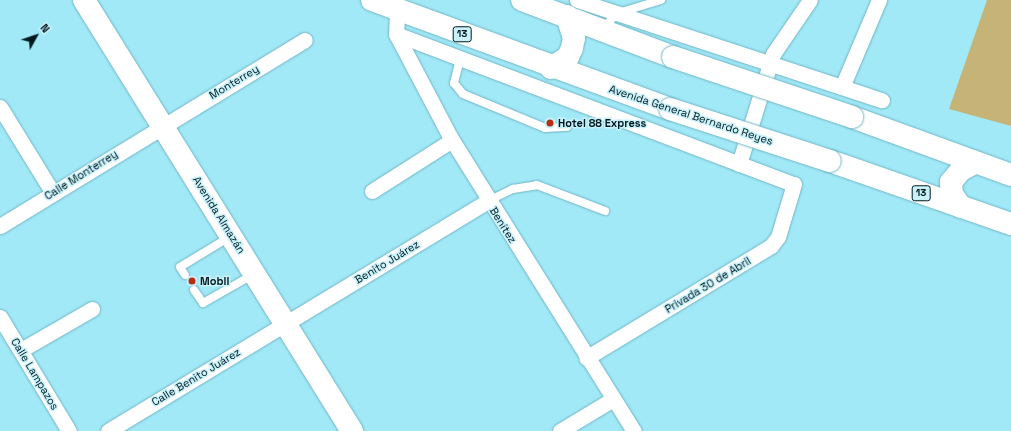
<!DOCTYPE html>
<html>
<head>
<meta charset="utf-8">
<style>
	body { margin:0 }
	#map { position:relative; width:1011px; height:431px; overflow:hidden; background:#a2e9f8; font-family:"Space Grotesk",sans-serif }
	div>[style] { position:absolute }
	.green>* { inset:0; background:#c6b377 }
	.roads { filter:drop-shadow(0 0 1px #71b6c5) drop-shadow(0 0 1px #71b6c5) }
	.service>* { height:8px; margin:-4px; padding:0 4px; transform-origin:4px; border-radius:4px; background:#fff }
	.minor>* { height:15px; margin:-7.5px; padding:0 7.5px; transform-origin:7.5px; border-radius:7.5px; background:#fff }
	.secondary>* { height:22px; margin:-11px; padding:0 11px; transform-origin:11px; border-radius:11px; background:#fff }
	.primary>* { height:22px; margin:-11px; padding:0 11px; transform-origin:11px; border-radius:11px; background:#fff }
	.bridges { filter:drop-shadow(0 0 1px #71b6c5) drop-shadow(0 0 1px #71b6c5) }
	.primary-bridge>* { height:22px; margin:-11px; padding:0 11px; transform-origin:11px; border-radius:11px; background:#fff }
	.dots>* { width:11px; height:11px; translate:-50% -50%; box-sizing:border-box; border:2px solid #c8f1fa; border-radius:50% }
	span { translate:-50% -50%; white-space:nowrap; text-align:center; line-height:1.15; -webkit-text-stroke:3px #c8f1fa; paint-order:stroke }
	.shield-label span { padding:1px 3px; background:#c8f1fa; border:1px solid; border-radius:3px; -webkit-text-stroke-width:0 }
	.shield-label { font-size:10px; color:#001a20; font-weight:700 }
	.street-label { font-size:11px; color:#001a20 }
	.poi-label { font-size:11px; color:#001a20; font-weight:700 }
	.left { translate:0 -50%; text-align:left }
	.north { position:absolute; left:16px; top:16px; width:40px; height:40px; -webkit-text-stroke:3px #c8f1fa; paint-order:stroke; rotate:50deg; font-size:11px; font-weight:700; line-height:16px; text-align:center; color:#001a20 }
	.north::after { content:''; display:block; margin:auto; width:14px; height:18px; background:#001a20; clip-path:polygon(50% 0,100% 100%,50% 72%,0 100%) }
</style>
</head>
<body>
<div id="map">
	<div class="green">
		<div style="clip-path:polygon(987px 0,1011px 0,1011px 126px,949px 109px)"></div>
	</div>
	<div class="roads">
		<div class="service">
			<div style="left:602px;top:29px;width:23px;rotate:-45deg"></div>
			<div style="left:618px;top:13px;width:45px;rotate:-16.8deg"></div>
			<div style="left:460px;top:59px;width:25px;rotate:104deg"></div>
			<div style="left:454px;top:83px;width:14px;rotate:51deg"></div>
			<div style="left:463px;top:94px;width:89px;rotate:22.5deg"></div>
			<div style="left:545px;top:128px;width:22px;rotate:-3deg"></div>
			<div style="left:488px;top:201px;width:28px;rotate:-26deg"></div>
			<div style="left:513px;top:189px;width:24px;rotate:-9deg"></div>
			<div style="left:537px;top:185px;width:73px;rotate:20.9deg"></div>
			<div style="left:185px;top:275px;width:9px;rotate:-122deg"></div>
			<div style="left:180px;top:267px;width:60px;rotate:-31.3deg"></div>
			<div style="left:194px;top:290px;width:16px;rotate:55deg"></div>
			<div style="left:203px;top:303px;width:59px;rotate:-29.6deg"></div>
		</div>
		<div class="minor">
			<div style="left:577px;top:0;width:321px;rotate:18.2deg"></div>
			<div style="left:397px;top:9px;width:25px;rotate:92deg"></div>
			<div style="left:396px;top:34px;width:120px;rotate:62.2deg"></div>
			<div style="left:452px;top:140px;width:343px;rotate:58deg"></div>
			<div style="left:396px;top:34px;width:425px;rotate:20.7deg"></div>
			<div style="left:794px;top:184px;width:55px;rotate:106.8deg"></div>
			<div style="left:778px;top:237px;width:11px;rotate:128deg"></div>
			<div style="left:771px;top:246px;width:216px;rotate:148.8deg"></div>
			<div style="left:842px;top:87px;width:95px;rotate:-67deg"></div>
			<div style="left:0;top:107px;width:101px;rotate:58.4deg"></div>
			<div style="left:739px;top:164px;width:115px;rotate:-72.8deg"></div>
			<div style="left:773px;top:54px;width:65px;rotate:-55.6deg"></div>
			<div style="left:372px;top:191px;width:95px;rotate:-32.5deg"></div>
			<div style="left:0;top:226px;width:357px;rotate:-31.4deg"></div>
			<div style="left:0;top:317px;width:133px;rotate:58.8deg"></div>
			<div style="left:21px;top:350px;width:82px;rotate:-30deg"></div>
			<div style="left:108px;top:431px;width:444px;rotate:-31.2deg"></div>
			<div style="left:560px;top:431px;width:62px;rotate:-31.1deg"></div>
		</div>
		<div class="secondary">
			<div style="left:84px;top:0;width:508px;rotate:58.13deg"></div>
		</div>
		<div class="primary">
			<div style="left:372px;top:0;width:317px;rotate:20.1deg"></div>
			<div style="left:522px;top:0;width:161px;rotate:20.7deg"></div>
			<div style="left:551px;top:68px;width:20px;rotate:-33deg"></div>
			<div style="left:568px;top:57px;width:10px;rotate:-66deg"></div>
			<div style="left:572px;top:48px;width:10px;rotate:-79deg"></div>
			<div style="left:574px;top:38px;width:23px;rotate:-108deg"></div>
			<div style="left:852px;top:117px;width:169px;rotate:20deg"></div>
			<div style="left:830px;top:161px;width:192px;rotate:19.2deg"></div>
			<div style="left:961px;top:207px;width:16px;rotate:-125deg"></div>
			<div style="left:952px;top:194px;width:12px;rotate:-95deg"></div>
			<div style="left:951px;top:182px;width:16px;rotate:-50deg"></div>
			<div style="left:961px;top:170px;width:16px;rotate:-27deg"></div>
		</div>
	</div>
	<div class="bridges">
		<div class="primary-bridge">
			<div style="left:673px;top:57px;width:189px;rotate:18.5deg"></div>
			<div style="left:670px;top:109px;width:168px;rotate:18deg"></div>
		</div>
	</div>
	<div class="dots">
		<div style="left:550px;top:123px;background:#b92d13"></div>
		<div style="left:192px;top:281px;background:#b92d13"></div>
	</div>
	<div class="shield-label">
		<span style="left:462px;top:34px">13</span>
		<span style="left:921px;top:193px">13</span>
	</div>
	<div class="street-label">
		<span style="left:234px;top:82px;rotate:-31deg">Monterrey</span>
		<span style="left:691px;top:115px;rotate:18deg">Avenida General Bernardo Reyes</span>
		<span style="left:81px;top:175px;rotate:-32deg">Calle Monterrey</span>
		<span style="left:219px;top:215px;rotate:58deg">Avenida Almazán</span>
		<span style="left:503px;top:225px;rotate:58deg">Benítez</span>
		<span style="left:387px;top:262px;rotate:-31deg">Benito Juárez</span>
		<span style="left:708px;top:285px;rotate:-31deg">Privada 30 de Abril</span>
		<span style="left:35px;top:374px;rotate:59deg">Calle Lampazos</span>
		<span style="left:196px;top:377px;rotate:-31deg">Calle Benito Juárez</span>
	</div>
	<div class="poi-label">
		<span class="left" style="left:558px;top:123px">Hotel 88 Express</span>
		<span class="left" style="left:200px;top:281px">Mobil</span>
	</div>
	<div class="north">N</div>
</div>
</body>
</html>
